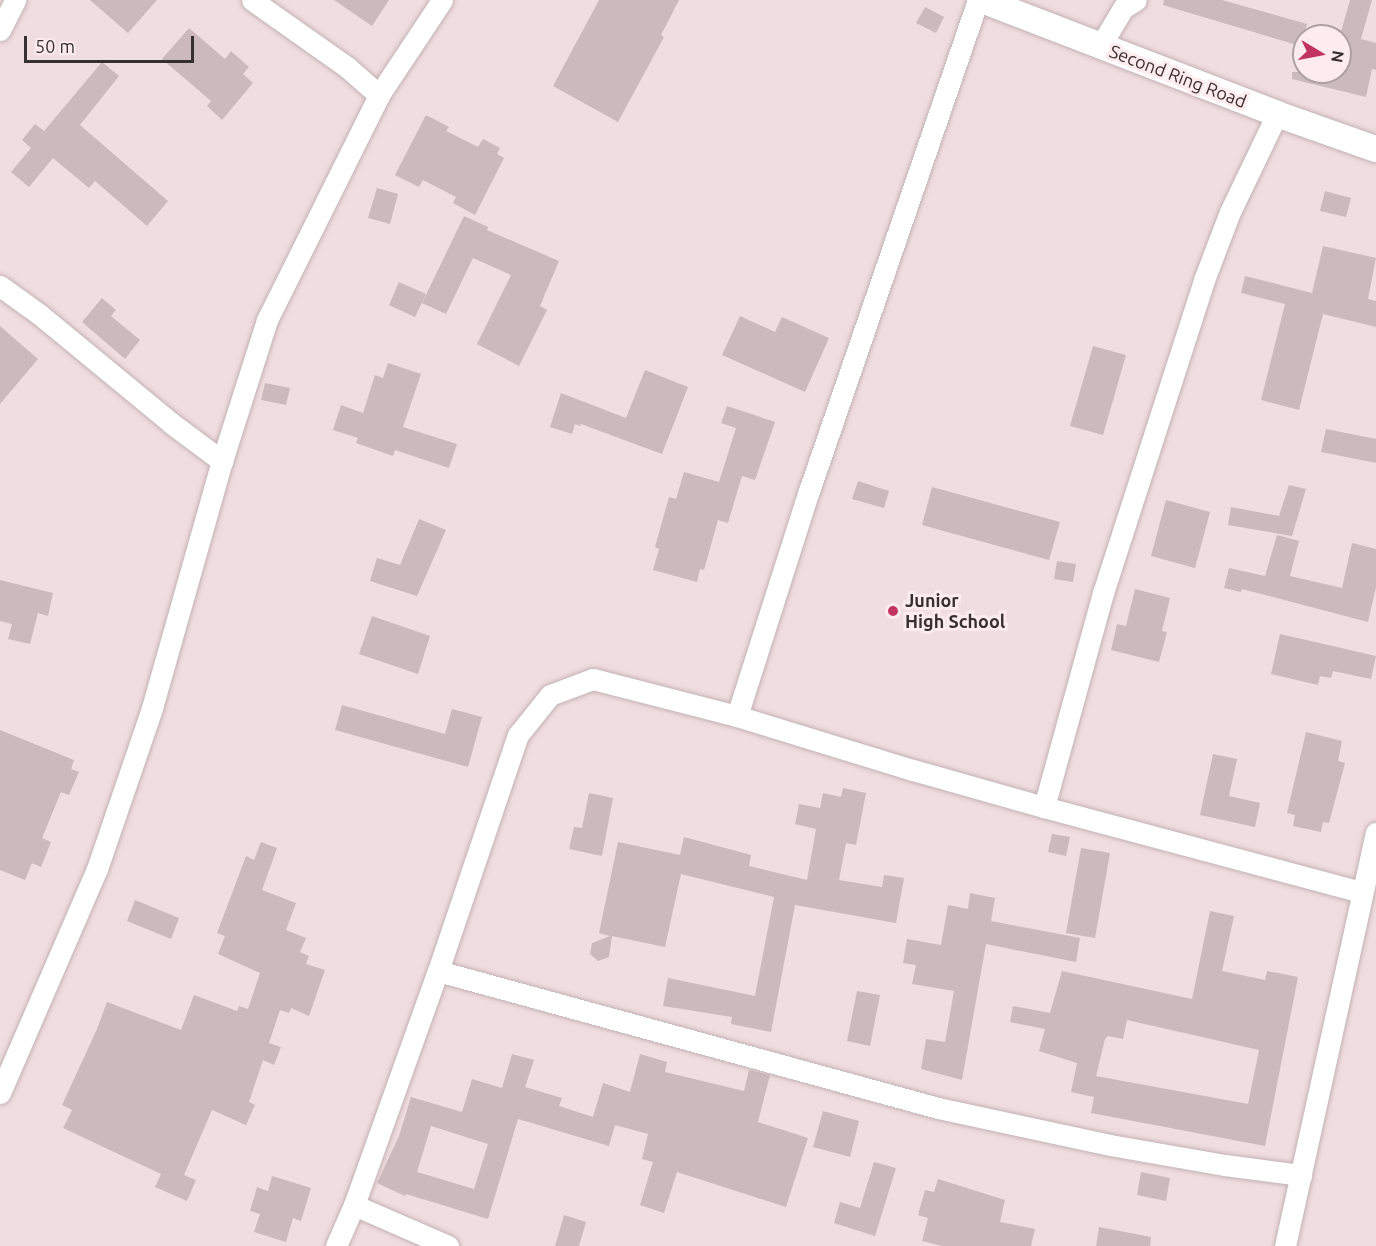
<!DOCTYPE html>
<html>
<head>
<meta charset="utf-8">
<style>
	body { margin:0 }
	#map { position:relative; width:1376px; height:1246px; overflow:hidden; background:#f0dde0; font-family:Ubuntu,sans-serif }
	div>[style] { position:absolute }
	.building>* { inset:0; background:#cbb9bc }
	.roads { filter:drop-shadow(0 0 2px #c3b1b4) drop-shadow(0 0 2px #c3b1b4) }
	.minor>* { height:21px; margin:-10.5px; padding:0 10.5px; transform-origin:10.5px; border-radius:10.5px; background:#fff }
	.tertiary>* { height:26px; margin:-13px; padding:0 13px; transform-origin:13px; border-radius:13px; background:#fff }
	.dots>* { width:16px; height:16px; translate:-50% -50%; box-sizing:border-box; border:3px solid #feebee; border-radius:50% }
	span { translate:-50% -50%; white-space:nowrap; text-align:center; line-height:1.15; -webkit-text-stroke:6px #feebee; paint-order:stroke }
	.street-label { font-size:18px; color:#373031 }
	.poi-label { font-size:18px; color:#373031; font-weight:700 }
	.left { translate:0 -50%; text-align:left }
	.north { position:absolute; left:1292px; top:24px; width:60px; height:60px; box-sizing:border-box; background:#feebee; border:2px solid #aea0a2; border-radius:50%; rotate:100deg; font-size:16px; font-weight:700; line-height:24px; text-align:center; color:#373031 }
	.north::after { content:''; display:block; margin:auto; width:21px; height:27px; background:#c23460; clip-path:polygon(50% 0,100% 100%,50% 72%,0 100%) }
	.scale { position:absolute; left:24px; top:36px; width:170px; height:27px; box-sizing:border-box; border:3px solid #373031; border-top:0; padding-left:8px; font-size:18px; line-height:21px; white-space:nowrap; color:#373031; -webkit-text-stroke:4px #feebee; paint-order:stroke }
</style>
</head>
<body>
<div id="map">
	<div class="building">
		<div style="clip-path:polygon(90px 0,157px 0,128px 33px)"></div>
		<div style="clip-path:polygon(334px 0,389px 0,372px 26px)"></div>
		<div style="clip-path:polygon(599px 0,679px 0,661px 35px,664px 37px,618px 122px,553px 86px)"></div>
		<div style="clip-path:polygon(1164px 0,1222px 0,1307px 24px,1300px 46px,1163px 5px)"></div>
		<div style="clip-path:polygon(1350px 0,1372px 0,1361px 39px,1376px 43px,1376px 70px,1372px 69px,1366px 97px,1292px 79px,1292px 72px,1340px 72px,1340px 35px)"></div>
		<div style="clip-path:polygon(925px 7px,944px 17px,936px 33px,916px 23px)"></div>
		<div style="clip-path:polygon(189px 28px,225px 59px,231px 51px,249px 67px,243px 74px,253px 83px,222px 120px,207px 106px,211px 101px,162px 59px)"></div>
		<div style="clip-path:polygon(102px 62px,119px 76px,80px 125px,168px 201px,147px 226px,95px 181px,89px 188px,53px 158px,29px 187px,11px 172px,31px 148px,22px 140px,35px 124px,44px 131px)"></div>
		<div style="clip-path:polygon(426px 115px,449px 127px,446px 131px,478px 147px,483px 139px,500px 148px,497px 154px,504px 158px,475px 215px,453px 203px,456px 197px,423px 180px,419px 187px,395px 175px)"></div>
		<div style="clip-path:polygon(377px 188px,398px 194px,390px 224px,368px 218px)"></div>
		<div style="clip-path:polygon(1325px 191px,1351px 198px,1346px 217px,1320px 211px)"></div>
		<div style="clip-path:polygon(464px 216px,488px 227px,487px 230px,559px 261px,540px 306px,547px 310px,519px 366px,477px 344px,511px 275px,473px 258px,446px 314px,422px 303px)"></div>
		<div style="clip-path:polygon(1323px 246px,1376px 258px,1368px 299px,1376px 301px,1376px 327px,1323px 314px,1299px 410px,1261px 400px,1285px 304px,1241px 293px,1245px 276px,1312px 293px)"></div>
		<div style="clip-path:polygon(399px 282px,426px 294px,415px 317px,389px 305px)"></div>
		<div style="clip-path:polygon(102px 298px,116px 310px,111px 316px,140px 340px,125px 359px,82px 322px)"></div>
		<div style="clip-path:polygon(740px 316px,775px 332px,782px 317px,829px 338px,805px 392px,722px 355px)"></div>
		<div style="clip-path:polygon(0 326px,38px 359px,0 404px)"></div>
		<div style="clip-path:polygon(1093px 346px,1126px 355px,1103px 435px,1070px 426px)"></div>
		<div style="clip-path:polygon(388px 363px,421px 374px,403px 427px,457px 444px,449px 468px,395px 450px,393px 456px,356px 443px,358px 438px,333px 430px,341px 405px,363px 413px,375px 375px,383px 378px)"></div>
		<div style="clip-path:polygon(645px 370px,688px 387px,662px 454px,581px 424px,580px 426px,575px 424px,572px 434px,550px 427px,561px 393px,626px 418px)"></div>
		<div style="clip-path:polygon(265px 383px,290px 388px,286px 405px,261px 400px)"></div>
		<div style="clip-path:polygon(727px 406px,775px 422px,755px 480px,742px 476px,728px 523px,718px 520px,704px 570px,700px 569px,697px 582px,653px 570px,659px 549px,655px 547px,669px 497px,676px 499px,684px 472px,719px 482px,736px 428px,721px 423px)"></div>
		<div style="clip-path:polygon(1326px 429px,1376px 439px,1376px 463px,1321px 452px)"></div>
		<div style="clip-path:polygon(858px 481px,889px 491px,884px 508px,852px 499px)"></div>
		<div style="clip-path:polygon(1289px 485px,1306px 489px,1292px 536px,1228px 525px,1231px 507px,1279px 516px)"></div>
		<div style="clip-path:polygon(932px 487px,1060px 522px,1049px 560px,922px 525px)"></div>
		<div style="clip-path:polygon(1166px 500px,1210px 512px,1195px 568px,1151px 556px)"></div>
		<div style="clip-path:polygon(419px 519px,446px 530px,417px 596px,370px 581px,377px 558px,400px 565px)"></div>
		<div style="clip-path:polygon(1277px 535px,1299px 541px,1290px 576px,1342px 588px,1352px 543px,1376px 549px,1376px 587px,1368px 622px,1242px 589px,1241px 592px,1224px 588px,1229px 568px,1265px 576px)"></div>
		<div style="clip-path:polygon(1057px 561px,1076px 564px,1073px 582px,1054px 579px)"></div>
		<div style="clip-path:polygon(0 580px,53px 593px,48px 616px,38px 613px,30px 644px,8px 639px,12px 624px,0 621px)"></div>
		<div style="clip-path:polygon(1135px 589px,1170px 598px,1162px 631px,1167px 632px,1159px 662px,1111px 650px,1117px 624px,1126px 626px)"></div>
		<div style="clip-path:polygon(372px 616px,430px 636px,418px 674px,359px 654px)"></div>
		<div style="clip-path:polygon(1280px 634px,1376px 656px,1371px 679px,1333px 671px,1331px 678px,1320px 676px,1318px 685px,1271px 674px)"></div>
		<div style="clip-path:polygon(342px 705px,445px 734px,452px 709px,482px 717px,468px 767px,335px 730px)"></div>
		<div style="clip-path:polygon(0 730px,74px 760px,71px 769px,79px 772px,69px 795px,61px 792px,42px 838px,51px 842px,41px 867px,32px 863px,25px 880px,0 870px)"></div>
		<div style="clip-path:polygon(1306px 732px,1342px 741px,1338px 761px,1345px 763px,1329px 823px,1323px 822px,1321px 832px,1293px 826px,1295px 815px,1287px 813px)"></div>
		<div style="clip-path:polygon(1213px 754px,1237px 759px,1229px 796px,1260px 803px,1255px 827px,1200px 815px)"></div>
		<div style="clip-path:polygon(843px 788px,866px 793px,856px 845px,846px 843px,839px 880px,882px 887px,884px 875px,904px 878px,896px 923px,795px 905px,771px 1032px,731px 1024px,732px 1017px,663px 1006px,668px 978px,755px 996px,774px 897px,681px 874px,665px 947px,612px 936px,609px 957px,598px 961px,590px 954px,592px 943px,610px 936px,599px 933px,618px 842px,680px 855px,684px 837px,751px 855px,749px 866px,807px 880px,816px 829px,795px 824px,799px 804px,820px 808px,823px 793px,841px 797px)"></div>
		<div style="clip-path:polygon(589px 793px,613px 798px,602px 856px,569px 849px,574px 827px,582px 828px)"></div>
		<div style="clip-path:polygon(1052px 834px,1070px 837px,1066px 856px,1048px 852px)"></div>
		<div style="clip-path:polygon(261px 842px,277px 848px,262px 890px,296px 903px,286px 930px,306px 938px,300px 952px,309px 956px,306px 964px,325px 970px,309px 1016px,291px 1008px,289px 1013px,280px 1010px,269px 1043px,281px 1047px,274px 1065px,263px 1060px,249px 1102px,255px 1105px,246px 1125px,212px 1110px,184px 1175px,196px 1180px,187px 1201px,155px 1187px,161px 1174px,63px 1128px,72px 1110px,62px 1105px,97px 1029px,107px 1002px,181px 1030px,194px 995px,237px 1011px,239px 1006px,248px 1009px,260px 973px,218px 954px,225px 936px,217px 933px,246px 856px,254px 860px)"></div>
		<div style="clip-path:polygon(1081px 848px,1110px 853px,1095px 938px,1066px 933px)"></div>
		<div style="clip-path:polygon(970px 893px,995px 898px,991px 921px,1080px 938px,1076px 962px,986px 944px,962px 1080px,921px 1069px,926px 1039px,945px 1042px,954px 991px,912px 984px,916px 965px,903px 963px,907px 939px,941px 945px,948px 905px,968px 909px)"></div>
		<div style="clip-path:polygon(135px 900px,179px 918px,171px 939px,127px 921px)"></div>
		<div style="clip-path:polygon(evenodd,1210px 911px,1234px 916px,1222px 971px,1265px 980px,1267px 971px,1298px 977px,1265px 1146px,1091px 1113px,1094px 1097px,1071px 1092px,1077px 1063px,1039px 1051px,1045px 1029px,1010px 1022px,1013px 1006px,1050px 1013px,1062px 971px,1192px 999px,1210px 911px,1127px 1020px,1259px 1050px,1248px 1104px,1096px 1076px,1105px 1039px,1108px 1036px,1123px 1039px,1127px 1020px)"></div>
		<div style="clip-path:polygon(857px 991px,880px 995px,870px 1046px,847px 1041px)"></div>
		<div style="clip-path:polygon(evenodd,512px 1054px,534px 1060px,525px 1087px,562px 1098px,559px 1106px,593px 1117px,603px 1083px,630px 1092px,640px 1054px,667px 1062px,665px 1072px,744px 1091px,749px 1070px,770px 1075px,758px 1122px,808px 1138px,786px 1207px,677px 1172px,664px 1213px,640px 1205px,653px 1162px,642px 1159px,648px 1134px,615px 1125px,609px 1146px,518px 1119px,488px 1219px,406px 1194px,405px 1196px,377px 1183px,399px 1136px,411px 1097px,462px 1112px,472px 1079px,502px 1088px,512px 1054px,431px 1126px,488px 1144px,474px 1189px,417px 1172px,431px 1126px)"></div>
		<div style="clip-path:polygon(823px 1111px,859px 1121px,850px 1157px,813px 1147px)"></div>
		<div style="clip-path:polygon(874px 1162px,896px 1168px,875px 1236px,834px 1223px,840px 1202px,860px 1208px)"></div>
		<div style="clip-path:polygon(1141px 1172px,1170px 1178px,1166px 1201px,1137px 1195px)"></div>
		<div style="clip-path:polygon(272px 1176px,311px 1188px,301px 1221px,293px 1218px,286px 1242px,254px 1232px,260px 1214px,250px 1211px,257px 1187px,268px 1191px)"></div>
		<div style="clip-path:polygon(938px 1179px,1005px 1200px,1000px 1222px,1035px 1229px,1031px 1246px,942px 1246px,922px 1241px,928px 1218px,918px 1215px,925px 1190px,934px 1192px)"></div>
		<div style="clip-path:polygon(564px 1215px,586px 1222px,579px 1246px,555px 1246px)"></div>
		<div style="clip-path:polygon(1099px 1227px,1151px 1237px,1150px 1246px,1096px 1246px)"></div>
	</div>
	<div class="roads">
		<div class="minor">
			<div style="left:252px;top:0;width:116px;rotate:35.2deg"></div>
			<div style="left:347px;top:67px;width:43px;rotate:41.2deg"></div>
			<div style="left:0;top:30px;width:34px;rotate:-63deg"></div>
			<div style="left:1101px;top:45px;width:43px;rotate:-59.3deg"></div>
			<div style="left:1123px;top:8px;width:15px;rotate:-32deg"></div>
			<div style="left:0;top:286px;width:48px;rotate:35.7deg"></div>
			<div style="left:39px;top:314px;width:171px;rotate:39.5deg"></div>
			<div style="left:171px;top:423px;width:64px;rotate:36.7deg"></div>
			<div style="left:737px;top:716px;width:236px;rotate:-72.3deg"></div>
			<div style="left:809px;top:491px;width:519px;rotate:-71.01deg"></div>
			<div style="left:1044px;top:807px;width:222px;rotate:-74.6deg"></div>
			<div style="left:1103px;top:593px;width:329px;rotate:-72.1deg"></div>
			<div style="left:1204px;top:280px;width:73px;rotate:-69.1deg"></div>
			<div style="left:1230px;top:212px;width:109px;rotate:-64.4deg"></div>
			<div style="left:438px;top:971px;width:518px;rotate:15.32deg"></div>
			<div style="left:938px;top:1108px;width:176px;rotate:12.1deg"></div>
			<div style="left:1110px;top:1145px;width:117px;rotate:9.9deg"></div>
			<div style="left:1225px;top:1165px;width:77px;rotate:7.5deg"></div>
			<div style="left:0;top:1093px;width:244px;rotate:-66.6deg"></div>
			<div style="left:97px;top:869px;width:170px;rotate:-71.1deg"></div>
			<div style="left:152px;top:708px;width:257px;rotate:-74.2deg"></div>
			<div style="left:222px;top:461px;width:148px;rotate:-72.3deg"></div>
			<div style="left:267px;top:320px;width:251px;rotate:-63.5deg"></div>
			<div style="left:379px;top:95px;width:114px;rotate:-56.4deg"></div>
			<div style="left:354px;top:1205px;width:103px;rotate:23.6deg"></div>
			<div style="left:336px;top:1246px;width:45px;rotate:-66.3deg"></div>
			<div style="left:354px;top:1205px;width:249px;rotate:-70.3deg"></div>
			<div style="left:438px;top:971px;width:249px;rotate:-71.3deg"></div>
			<div style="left:518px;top:735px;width:51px;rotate:-51.3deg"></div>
			<div style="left:550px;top:695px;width:46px;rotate:-20.4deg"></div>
			<div style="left:593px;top:679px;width:149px;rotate:14.4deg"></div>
			<div style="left:737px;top:716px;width:184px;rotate:17.1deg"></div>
			<div style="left:913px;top:770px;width:136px;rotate:15.8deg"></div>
			<div style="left:1044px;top:807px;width:329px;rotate:15deg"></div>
			<div style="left:1285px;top:1246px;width:423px;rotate:-77.6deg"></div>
		</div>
		<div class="tertiary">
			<div style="left:982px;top:0;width:316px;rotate:21.1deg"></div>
			<div style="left:1277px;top:114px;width:105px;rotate:19.5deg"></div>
		</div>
	</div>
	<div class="dots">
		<div style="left:893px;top:611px;background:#c23460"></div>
	</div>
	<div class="street-label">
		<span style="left:1178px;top:76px;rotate:21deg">Second Ring Road</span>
	</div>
	<div class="poi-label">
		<span class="left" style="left:905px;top:611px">Junior<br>High School</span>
	</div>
	<div class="north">N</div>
	<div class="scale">50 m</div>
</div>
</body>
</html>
